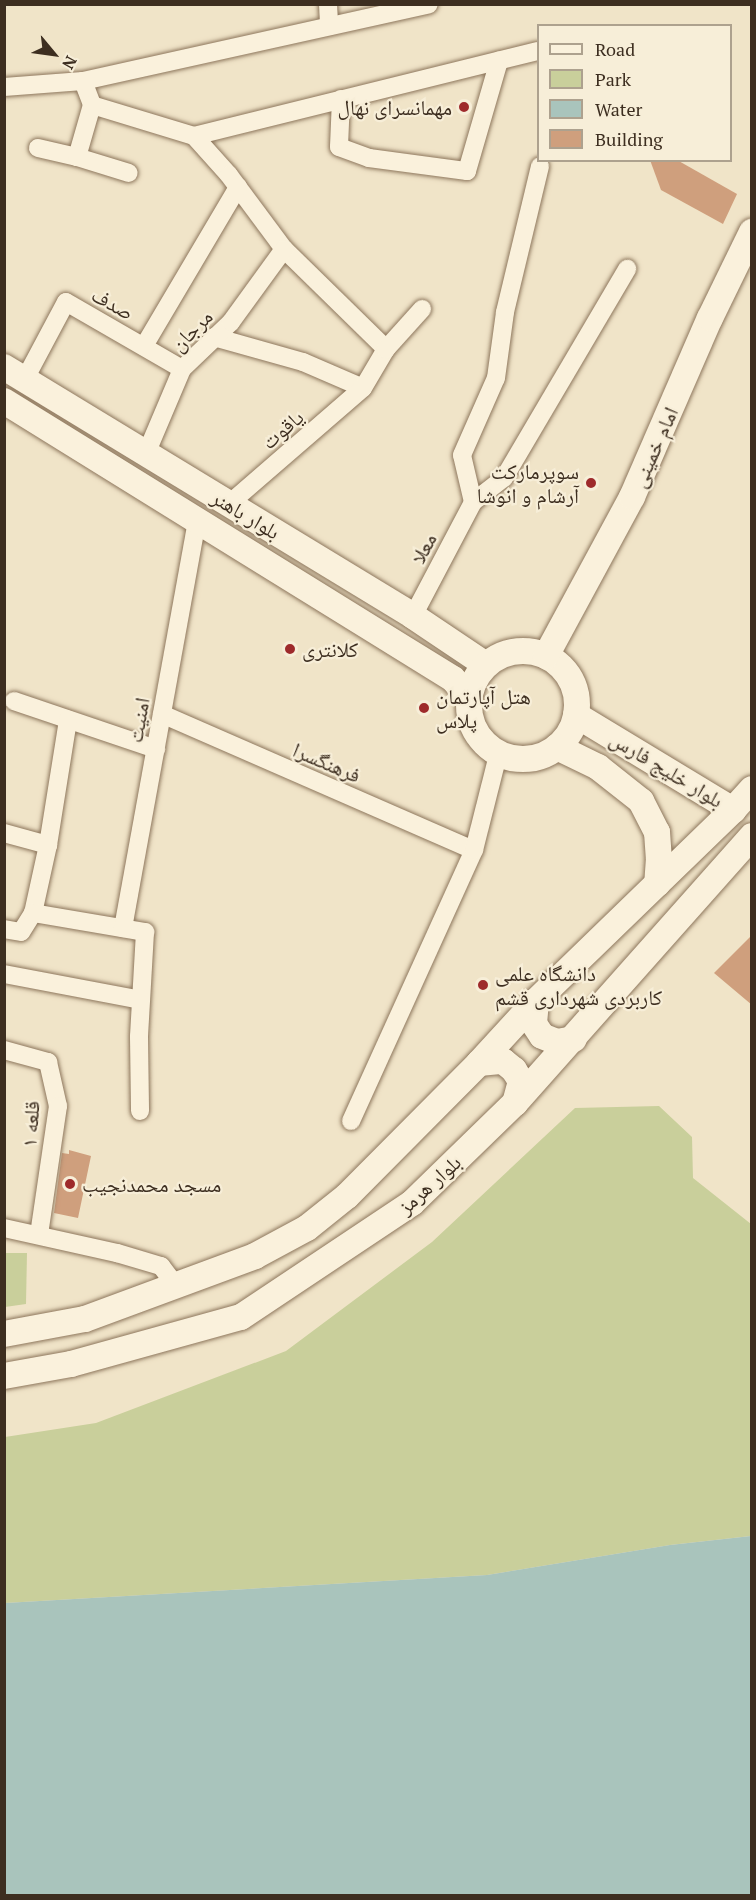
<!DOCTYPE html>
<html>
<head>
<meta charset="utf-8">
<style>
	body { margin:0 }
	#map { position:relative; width:756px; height:1900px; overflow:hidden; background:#f0e4c8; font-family:"PT Serif","Noto Naskh Arabic",serif }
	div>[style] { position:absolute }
	.green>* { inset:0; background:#c9cf9b }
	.water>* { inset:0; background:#a9c4bc }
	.building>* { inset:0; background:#cf9f7d }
	.roads { filter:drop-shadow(0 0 2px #8d765c) drop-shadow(0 0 2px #8d765c) }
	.street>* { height:18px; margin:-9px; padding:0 9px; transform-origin:9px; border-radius:9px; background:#faf1dc }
	.secondary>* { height:26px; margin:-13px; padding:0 13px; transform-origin:13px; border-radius:13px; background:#faf1dc }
	.secondary>.ring { margin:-13px; padding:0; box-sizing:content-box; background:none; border:26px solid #faf1dc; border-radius:50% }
	.dots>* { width:16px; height:16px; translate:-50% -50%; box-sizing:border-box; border:3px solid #f7eed8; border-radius:50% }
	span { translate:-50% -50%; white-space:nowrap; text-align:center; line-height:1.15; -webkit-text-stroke:4.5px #f7eed8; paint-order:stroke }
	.poi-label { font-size:21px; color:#3d2e20 }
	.right { translate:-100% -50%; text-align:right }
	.left { translate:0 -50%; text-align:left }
	.street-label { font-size:21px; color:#3d2e20 }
	.frame { position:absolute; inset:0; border:6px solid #3d2e20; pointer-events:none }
	.legend { position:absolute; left:537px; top:24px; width:195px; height:138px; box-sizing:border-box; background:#f7eed8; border:2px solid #ada18e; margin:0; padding:8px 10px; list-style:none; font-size:18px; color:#3d2e20 }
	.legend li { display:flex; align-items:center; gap:12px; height:30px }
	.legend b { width:30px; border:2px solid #ada18e }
	.north { position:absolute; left:24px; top:24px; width:60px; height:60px; -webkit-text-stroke:4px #f7eed8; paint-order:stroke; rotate:119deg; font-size:16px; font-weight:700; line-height:24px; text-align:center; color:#3d2e20 }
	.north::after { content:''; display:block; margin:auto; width:21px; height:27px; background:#3d2e20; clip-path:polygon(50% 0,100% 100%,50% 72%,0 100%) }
</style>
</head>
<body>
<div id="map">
	<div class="green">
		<div style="clip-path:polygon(659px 1106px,692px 1137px,693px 1178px,751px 1224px,751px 1536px,670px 1545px,487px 1575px,5px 1603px,5px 1437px,96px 1423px,286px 1351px,432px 1242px,575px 1108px)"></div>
		<div style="clip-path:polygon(5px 1253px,27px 1253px,26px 1304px,5px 1307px)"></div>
	</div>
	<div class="water">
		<div style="clip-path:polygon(751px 1536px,751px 1895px,5px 1895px,5px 1603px,487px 1575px,670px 1545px)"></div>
	</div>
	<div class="building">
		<div style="clip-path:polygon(650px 160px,677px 160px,737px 194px,723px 224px,661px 190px)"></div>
		<div style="clip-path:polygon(752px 935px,752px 1005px,714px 973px)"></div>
		<div style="clip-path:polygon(69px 1150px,91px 1156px,78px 1218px,54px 1213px,62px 1153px,69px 1154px)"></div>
	</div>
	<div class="roads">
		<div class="street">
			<div style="left:328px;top:4px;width:22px;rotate:87deg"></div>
			<div style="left:83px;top:81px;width:26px;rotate:69deg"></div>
			<div style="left:92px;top:105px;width:107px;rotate:16.9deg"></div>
			<div style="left:194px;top:136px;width:354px;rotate:-13.9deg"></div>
			<div style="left:4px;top:87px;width:79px;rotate:-4.3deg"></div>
			<div style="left:83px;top:81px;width:354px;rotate:-12.5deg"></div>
			<div style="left:341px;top:99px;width:48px;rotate:92.4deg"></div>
			<div style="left:339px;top:147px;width:32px;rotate:20deg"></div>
			<div style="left:369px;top:158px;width:99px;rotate:7.6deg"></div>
			<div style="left:467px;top:171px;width:115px;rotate:-73.8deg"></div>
			<div style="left:194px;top:136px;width:52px;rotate:48.1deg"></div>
			<div style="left:229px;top:175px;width:92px;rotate:53.4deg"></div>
			<div style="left:284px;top:249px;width:143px;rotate:44.4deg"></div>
			<div style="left:38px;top:148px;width:40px;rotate:13deg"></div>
			<div style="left:77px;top:157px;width:54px;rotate:17.1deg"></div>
			<div style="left:77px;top:157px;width:54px;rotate:-73.9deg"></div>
			<div style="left:214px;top:337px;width:92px;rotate:15.7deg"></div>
			<div style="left:303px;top:362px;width:65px;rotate:23.4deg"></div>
			<div style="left:144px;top:346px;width:185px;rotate:-59.4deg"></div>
			<div style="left:25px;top:379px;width:87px;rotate:-62deg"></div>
			<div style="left:66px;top:302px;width:134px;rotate:30deg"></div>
			<div style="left:146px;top:454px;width:92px;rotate:-67deg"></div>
			<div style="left:182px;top:369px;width:68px;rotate:-43.8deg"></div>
			<div style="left:231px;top:322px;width:90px;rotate:-54deg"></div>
			<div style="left:473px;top:502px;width:48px;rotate:-103.2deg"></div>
			<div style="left:462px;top:455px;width:84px;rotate:-66.2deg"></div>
			<div style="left:496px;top:378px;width:67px;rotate:-82.2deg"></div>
			<div style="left:505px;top:312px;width:150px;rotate:-76.5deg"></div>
			<div style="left:229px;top:504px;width:177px;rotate:-40.9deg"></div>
			<div style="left:363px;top:388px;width:45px;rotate:-59.5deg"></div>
			<div style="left:386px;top:349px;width:54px;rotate:-48deg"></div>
			<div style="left:413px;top:616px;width:129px;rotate:-62.2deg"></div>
			<div style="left:473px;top:502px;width:39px;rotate:-38deg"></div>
			<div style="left:504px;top:478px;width:243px;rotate:-59.5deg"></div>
			<div style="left:14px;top:701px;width:150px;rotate:18.7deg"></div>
			<div style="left:162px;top:714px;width:340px;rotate:23.6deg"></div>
			<div style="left:4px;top:833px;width:46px;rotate:15.3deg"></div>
			<div style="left:48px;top:845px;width:70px;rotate:102.4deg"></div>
			<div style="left:33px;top:913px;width:22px;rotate:122deg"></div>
			<div style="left:21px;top:932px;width:17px;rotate:-170deg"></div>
			<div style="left:48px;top:845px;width:127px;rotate:-80.9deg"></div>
			<div style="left:33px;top:913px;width:114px;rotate:9.6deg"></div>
			<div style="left:145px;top:932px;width:105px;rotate:93.3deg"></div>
			<div style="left:139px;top:1037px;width:74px;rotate:89.2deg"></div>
			<div style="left:123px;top:928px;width:415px;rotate:-79.7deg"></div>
			<div style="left:4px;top:974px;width:139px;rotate:10.7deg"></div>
			<div style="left:4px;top:1050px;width:46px;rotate:15.3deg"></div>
			<div style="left:48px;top:1062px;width:45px;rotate:77.2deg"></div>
			<div style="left:58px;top:1106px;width:129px;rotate:98.4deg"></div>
			<div style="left:351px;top:1121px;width:298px;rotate:-65.6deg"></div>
			<div style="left:474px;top:850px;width:98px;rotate:-75.8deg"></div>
			<div style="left:4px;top:1228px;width:116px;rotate:12.5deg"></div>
			<div style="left:117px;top:1253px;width:46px;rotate:16.5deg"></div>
			<div style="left:161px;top:1266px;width:26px;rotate:53deg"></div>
		</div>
		<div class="secondary">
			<div style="left:4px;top:367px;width:479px;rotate:31.3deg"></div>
			<div style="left:413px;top:616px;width:88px;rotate:33.9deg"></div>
			<div style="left:4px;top:401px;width:528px;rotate:31.76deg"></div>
			<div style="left:453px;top:679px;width:25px;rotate:50deg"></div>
			<div class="ring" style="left:469px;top:651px;width:82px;height:82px"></div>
			<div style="left:546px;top:656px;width:181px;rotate:-61.6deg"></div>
			<div style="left:632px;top:497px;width:195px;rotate:-66.5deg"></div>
			<div style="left:710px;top:318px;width:96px;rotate:-64deg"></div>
			<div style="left:576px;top:715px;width:184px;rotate:31.2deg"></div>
			<div style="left:733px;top:810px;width:28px;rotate:-48deg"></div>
			<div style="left:557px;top:747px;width:46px;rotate:26deg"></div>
			<div style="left:598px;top:767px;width:55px;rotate:38.3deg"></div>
			<div style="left:641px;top:801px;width:35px;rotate:63deg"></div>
			<div style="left:657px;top:832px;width:26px;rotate:86deg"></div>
			<div style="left:659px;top:858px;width:26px;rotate:94deg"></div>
			<div style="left:536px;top:1001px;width:23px;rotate:95deg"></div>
			<div style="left:534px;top:1024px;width:14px;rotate:56deg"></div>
			<div style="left:542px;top:1036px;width:16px;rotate:22deg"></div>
			<div style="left:557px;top:1042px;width:17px;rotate:-10deg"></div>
			<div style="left:479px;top:1063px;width:24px;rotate:-5deg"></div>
			<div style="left:503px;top:1061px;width:14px;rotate:39deg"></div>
			<div style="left:514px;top:1070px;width:13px;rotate:58deg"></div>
			<div style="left:521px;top:1081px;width:23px;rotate:105deg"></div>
			<div style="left:4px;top:1334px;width:82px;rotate:-10.5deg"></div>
			<div style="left:85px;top:1319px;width:181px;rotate:-20.3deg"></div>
			<div style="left:255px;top:1256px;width:59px;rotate:-28.3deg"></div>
			<div style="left:307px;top:1228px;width:51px;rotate:-38.7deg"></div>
			<div style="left:347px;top:1196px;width:187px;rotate:-45.2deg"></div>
			<div style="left:479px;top:1063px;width:84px;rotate:-47.4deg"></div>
			<div style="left:536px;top:1001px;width:274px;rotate:-44.1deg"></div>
			<div style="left:4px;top:1376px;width:68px;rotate:-10.2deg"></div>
			<div style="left:71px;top:1364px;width:176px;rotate:-15.5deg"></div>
			<div style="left:241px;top:1317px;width:206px;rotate:-33.7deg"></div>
			<div style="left:412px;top:1203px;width:144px;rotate:-44.2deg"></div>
			<div style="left:515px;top:1103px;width:357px;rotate:-48.4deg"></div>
		</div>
	</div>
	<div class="dots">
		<div style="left:464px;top:107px;background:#9e2a2b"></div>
		<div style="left:591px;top:483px;background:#9e2a2b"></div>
		<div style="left:290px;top:649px;background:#9e2a2b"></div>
		<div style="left:424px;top:708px;background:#9e2a2b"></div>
		<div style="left:483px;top:985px;background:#9e2a2b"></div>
		<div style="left:70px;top:1184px;background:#9e2a2b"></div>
	</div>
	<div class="poi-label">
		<span class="right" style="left:452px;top:107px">مهمانسرای نهال</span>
		<span class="right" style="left:579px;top:483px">سوپرمارکت<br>آرشام و انوشا</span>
		<span class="left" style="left:302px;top:649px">کلانتری</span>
		<span class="left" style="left:436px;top:708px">هتل آپارتمان<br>پلاس</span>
		<span class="left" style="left:495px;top:985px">دانشگاه علمی<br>کاربردی شهرداری قشم</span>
		<span class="left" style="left:82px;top:1184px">مسجد محمدنجیب</span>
	</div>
	<div class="street-label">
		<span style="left:113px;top:303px;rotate:29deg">صدف</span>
		<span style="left:191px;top:330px;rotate:-45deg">مرجان</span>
		<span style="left:282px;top:429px;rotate:-41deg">یاقوت</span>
		<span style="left:654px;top:447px;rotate:-66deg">امام خمینی</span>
		<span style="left:246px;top:514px;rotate:31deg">بلوار باهنر</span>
		<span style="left:423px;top:548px;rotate:-62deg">معلا</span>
		<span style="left:138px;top:720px;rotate:-80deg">امنیت</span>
		<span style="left:327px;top:762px;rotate:23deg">فرهنگسرا</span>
		<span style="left:667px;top:769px;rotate:31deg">بلوار خلیج فارس</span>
		<span style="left:30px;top:1124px;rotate:-86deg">قلعه ۱</span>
		<span style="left:429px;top:1184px;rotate:-42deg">بلوار هرمز</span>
	</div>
	<div class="frame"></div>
	<ul class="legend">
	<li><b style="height:8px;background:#faf1dc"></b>Road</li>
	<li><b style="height:16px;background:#c9cf9b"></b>Park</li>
	<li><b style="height:16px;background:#a9c4bc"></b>Water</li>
	<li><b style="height:16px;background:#cf9f7d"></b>Building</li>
	</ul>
	<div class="north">N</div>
</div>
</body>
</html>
